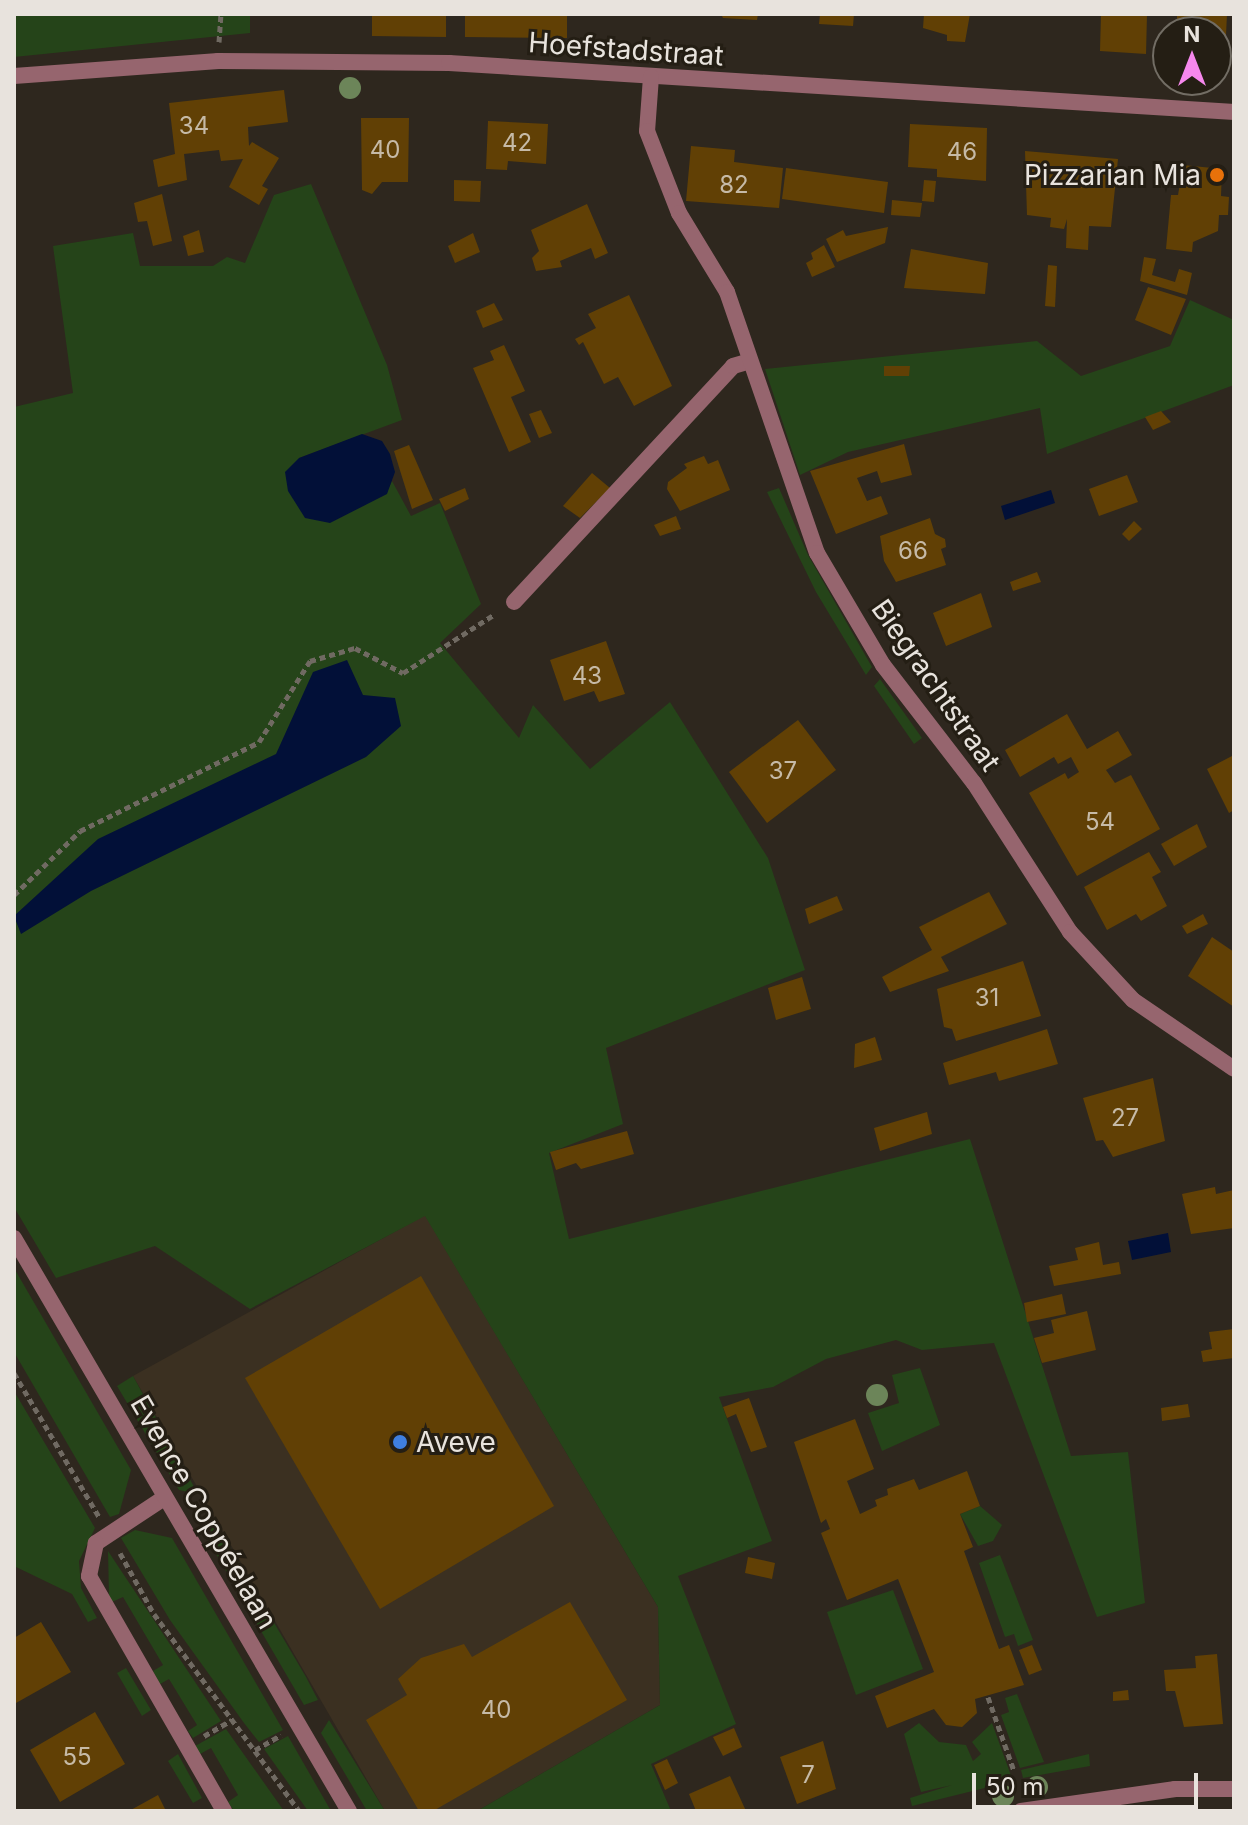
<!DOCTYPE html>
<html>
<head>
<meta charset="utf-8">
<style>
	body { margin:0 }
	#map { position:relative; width:1248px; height:1825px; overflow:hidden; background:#2e271e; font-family:Inter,sans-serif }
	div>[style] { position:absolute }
	.built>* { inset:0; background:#3b3021 }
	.green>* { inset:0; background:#254419 }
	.water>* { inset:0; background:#021038 }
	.building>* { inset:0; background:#614005 }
	.path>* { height:5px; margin-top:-2.5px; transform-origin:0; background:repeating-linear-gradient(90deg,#706a62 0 6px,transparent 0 10px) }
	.service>* { height:16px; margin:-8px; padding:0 8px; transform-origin:8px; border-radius:8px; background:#96656e }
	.minor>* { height:16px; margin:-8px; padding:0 8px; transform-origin:8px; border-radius:8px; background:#96656e }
	.tertiary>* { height:16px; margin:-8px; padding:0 8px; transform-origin:8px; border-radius:8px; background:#96656e }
	.trees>* { width:22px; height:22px; margin:-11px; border-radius:50%; background:#6c8559 }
	.dots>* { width:22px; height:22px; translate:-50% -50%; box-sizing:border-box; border:4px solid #241e14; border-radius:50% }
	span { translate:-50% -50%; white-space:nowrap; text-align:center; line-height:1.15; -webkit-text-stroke:6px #241e14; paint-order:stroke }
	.number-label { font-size:24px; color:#c6baa7 }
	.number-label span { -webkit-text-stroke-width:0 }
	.street-label { font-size:28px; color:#e8e3dd }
	.poi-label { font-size:28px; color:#e8e3dd }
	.right { translate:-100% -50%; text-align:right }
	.left { translate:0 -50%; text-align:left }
	.frame { position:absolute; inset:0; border:16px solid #e8e3dd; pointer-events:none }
	.north { position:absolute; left:1152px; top:16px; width:80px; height:80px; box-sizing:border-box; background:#241e14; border:2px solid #726d64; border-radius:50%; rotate:0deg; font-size:22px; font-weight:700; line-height:32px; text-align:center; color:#e8e3dd }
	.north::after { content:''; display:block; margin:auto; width:28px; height:36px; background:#f688ed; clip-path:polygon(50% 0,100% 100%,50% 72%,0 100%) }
	.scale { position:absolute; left:972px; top:1773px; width:226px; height:36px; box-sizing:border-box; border:4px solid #e8e3dd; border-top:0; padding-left:10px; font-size:24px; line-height:28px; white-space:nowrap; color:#e8e3dd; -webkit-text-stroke:6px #241e14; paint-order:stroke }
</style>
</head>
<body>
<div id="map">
	<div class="built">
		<div style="clip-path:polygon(425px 1215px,658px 1607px,660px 1705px,477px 1811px,385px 1811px,133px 1376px)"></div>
	</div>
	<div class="green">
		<div style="clip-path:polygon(14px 14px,250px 14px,250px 33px,14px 57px)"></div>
		<div style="clip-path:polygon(311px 184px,387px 365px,402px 420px,299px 458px,386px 494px,392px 481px,411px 516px,440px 503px,481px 604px,440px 643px,519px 738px,533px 705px,590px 769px,670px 702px,768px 858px,805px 970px,606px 1048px,623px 1124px,549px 1153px,569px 1239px,970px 1139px,1071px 1456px,1128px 1452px,1145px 1603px,1097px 1617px,994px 1343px,922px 1350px,896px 1340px,826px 1359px,773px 1387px,719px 1397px,772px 1541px,678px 1576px,736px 1724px,651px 1764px,671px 1811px,477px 1811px,660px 1705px,658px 1607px,425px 1216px,250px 1309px,155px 1246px,56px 1278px,14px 1207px,14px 407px,73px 393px,53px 246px,133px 233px,140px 266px,213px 266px,227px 257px,245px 263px,274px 195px)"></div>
		<div style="clip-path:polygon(1190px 300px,1234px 320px,1234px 385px,1047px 454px,1040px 408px,848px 452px,800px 475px,765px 369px,1037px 341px,1081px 376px,1170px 346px)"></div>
		<div style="clip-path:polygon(779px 488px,808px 555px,872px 667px,866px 675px,816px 592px,767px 492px)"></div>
		<div style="clip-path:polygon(880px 679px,922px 738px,914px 744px,874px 686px)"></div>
		<div style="clip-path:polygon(14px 1268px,131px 1470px,119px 1514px,110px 1517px,14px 1352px)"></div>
		<div style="clip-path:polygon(920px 1368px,940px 1425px,882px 1451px,868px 1413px,899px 1403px,892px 1375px)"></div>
		<div style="clip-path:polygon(133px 1376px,198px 1494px,179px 1490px,117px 1386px)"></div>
		<div style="clip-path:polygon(14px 1391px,95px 1528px,79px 1561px,81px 1588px,97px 1618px,88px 1622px,72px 1594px,14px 1566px)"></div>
		<div style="clip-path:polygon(980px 1506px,1002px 1525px,993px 1541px,978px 1546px,960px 1514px)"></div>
		<div style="clip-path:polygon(214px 1521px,306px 1677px,318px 1700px,304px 1705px,208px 1540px)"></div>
		<div style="clip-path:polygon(135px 1530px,172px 1538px,283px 1730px,259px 1742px,244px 1723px,170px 1620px,121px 1538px)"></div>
		<div style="clip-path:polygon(108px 1551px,221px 1721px,193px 1738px,188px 1731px,197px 1725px,169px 1679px,160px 1684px,153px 1671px,163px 1665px,123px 1597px,112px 1602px,109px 1596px)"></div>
		<div style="clip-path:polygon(1000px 1555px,1033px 1640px,1018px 1646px,1014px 1634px,1005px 1637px,979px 1563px)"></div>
		<div style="clip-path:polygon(893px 1590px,923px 1669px,856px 1695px,827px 1612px)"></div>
		<div style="clip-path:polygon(126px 1668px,151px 1710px,142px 1716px,117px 1673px)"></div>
		<div style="clip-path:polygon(1017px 1694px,1044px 1762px,1020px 1768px,1001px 1715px,1009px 1712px,1005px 1698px)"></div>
		<div style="clip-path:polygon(329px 1720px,385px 1811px,367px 1811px,321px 1733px)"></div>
		<div style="clip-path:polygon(919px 1723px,939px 1742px,966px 1745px,973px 1761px,981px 1754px,972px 1742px,992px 1723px,1013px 1781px,912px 1806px,910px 1798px,952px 1785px,921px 1792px,904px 1734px)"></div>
		<div style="clip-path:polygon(226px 1729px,284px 1811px,234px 1811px,228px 1802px,238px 1795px,211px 1748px,200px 1754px,195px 1746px)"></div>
		<div style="clip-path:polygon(288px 1736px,331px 1811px,308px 1811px,264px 1749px)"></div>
		<div style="clip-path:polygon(178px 1754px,202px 1798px,193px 1803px,168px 1761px)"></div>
		<div style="clip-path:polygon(1089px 1754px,1090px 1766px,1023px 1778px,1021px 1770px)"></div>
	</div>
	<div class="water">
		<div style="clip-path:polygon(362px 434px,382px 441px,390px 454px,395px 472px,387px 494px,330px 523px,305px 518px,288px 491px,285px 472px,299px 458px)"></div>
		<div style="clip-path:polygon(1051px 490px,1055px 503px,1005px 520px,1001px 506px)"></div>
		<div style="clip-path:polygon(347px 660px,363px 695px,395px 698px,401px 726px,366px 757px,91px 891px,21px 934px,14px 916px,98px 839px,276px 754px,313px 672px)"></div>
		<div style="clip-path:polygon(1168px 1233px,1171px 1252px,1132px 1260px,1128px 1241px)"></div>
	</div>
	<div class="building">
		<div style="clip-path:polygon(372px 14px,446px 14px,446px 37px,372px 36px)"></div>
		<div style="clip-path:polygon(465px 14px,567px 14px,567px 38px,465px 37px)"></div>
		<div style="clip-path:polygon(721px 14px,758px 14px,757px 20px,723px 18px)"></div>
		<div style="clip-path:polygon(820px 14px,854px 14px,853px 26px,819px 24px)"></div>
		<div style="clip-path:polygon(924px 14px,970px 14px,965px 42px,947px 41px,947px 35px,923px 28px)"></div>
		<div style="clip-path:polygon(1101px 14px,1147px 14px,1146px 54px,1100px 51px)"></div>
		<div style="clip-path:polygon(1177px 14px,1227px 14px,1225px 57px,1216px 57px,1216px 32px,1177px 32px)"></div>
		<div style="clip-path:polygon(284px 90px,288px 122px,248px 127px,249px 146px,252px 142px,279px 158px,262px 186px,268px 189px,259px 205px,229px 187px,243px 159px,221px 161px,219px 150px,184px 154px,187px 180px,158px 187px,153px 160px,175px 154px,169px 103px)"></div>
		<div style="clip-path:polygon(361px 118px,409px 118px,408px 182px,382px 182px,372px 194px,362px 190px)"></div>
		<div style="clip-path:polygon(488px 121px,548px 124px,546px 164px,508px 161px,507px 170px,486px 169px)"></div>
		<div style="clip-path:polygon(910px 124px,987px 128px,986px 181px,937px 177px,937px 169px,908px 167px)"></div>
		<div style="clip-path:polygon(691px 146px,735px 150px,734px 162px,783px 168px,779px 208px,686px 201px)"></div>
		<div style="clip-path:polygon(1025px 151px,1118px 159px,1111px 227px,1089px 226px,1088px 250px,1066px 248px,1067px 219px,1064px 229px,1050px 227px,1051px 218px,1027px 215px)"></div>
		<div style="clip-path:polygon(1183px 165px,1222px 169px,1221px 196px,1229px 197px,1228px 215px,1219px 215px,1218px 231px,1193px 242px,1192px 252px,1166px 249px,1171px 195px,1178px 195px)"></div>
		<div style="clip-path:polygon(786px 168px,888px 182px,884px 213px,782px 199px)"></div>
		<div style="clip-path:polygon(454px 180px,481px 181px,480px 202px,454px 201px)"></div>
		<div style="clip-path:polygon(924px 180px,936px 181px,934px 202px,922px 201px)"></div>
		<div style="clip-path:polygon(162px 194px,172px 241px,153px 246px,147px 221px,138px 222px,134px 203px)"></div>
		<div style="clip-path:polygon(892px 200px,922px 203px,920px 217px,891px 215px)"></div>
		<div style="clip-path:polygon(587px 204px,608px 253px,595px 259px,591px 248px,560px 261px,562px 267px,536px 271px,532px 258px,539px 251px,531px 230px)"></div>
		<div style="clip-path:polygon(888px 227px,885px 243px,837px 262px,826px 239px,843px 230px,846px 236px)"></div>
		<div style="clip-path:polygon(199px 230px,204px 252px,188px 256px,183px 236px)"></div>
		<div style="clip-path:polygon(473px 233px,480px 252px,455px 263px,448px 246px)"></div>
		<div style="clip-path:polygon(824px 245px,835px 267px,812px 277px,806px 263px,813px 259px,811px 253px)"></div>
		<div style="clip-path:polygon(911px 249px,988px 263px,985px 294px,904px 288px)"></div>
		<div style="clip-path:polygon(1144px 257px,1156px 259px,1152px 275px,1175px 282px,1179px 269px,1192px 273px,1187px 295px,1140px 281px)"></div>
		<div style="clip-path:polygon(1048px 265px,1057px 266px,1055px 307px,1045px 306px)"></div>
		<div style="clip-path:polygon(1148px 287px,1186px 299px,1171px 335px,1135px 320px)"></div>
		<div style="clip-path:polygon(629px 295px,672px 386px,634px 406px,618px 377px,604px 384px,583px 342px,579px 345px,575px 339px,596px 328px,588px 314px)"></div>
		<div style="clip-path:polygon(494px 303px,503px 320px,483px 328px,476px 311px)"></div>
		<div style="clip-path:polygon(504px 345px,525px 391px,511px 397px,531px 442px,509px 452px,473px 368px,494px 360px,490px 351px)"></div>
		<div style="clip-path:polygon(884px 366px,910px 366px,909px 376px,884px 376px)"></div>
		<div style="clip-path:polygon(541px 410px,552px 433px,539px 438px,529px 414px)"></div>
		<div style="clip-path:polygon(1161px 411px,1171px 422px,1153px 430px,1145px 417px)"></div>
		<div style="clip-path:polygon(904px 444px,912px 475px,881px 483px,877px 471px,857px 478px,867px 501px,881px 496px,888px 514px,836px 534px,810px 471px)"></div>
		<div style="clip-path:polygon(409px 445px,433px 500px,412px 509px,394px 451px)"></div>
		<div style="clip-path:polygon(704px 456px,708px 464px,718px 460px,730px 490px,680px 511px,667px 489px,668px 482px,687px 468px,684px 464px)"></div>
		<div style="clip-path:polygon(592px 473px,610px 488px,580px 518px,563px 506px)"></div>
		<div style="clip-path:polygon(1127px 475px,1138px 502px,1099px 516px,1089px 489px)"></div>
		<div style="clip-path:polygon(465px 488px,469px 499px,445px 511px,439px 499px)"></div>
		<div style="clip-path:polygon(676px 516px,681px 529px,660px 536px,654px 525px)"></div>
		<div style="clip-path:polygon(930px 518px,935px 534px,945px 539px,946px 547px,941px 549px,946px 565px,896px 582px,884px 561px,880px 536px)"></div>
		<div style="clip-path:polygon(1134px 521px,1142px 529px,1129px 541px,1122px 534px)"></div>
		<div style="clip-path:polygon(1037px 572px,1041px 582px,1013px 591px,1010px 582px)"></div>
		<div style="clip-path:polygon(981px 593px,992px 627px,946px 646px,933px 613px)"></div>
		<div style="clip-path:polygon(606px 641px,625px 694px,599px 702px,594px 691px,564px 701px,550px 660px)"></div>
		<div style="clip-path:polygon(1067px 714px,1087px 749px,1118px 731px,1132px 755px,1106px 770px,1115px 783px,1131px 775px,1160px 829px,1077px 876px,1029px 793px,1065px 773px,1068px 779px,1079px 772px,1071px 757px,1058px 764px,1054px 757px,1020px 777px,1005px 750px)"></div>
		<div style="clip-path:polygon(798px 720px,836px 770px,767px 823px,729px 772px)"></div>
		<div style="clip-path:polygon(1232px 756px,1234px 810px,1229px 813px,1207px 769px)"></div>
		<div style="clip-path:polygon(1197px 824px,1207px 847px,1174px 866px,1161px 844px)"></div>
		<div style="clip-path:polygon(1149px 852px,1161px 872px,1152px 877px,1167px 906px,1141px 921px,1136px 914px,1107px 930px,1084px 887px)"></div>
		<div style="clip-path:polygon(989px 892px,1007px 924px,941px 957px,949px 971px,890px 992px,882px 977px,932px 950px,919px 927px)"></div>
		<div style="clip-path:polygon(837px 896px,843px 910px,809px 924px,805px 909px)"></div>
		<div style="clip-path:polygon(1203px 914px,1208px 924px,1187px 934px,1182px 926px)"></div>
		<div style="clip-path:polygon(1212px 937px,1234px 952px,1234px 1007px,1188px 976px)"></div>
		<div style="clip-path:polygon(1023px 961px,1041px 1016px,956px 1041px,952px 1029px,944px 1027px,937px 989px)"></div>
		<div style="clip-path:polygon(802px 977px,811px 1009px,776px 1020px,768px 988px)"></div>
		<div style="clip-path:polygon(1047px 1029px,1058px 1064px,999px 1081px,996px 1072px,949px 1085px,943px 1063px)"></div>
		<div style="clip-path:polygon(875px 1037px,882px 1060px,854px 1068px,855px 1044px)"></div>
		<div style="clip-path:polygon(1153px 1078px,1165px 1141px,1113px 1157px,1103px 1140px,1096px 1141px,1083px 1098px)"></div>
		<div style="clip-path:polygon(927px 1112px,932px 1134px,880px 1151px,874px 1128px)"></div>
		<div style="clip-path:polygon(627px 1131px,634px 1154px,581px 1169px,576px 1163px,556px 1170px,550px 1152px)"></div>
		<div style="clip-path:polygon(1215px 1187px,1216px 1194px,1234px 1190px,1234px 1228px,1191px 1234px,1182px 1194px)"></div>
		<div style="clip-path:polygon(1099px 1242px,1103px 1265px,1119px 1262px,1121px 1274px,1054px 1286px,1049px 1266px,1078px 1260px,1075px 1248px)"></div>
		<div style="clip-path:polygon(421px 1276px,554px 1506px,380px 1609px,245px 1378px)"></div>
		<div style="clip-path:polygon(1062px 1294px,1066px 1314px,1027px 1322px,1024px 1303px)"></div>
		<div style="clip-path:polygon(1087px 1311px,1096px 1350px,1042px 1363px,1034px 1338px,1054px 1333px,1051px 1320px)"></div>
		<div style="clip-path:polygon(1234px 1329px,1234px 1358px,1203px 1362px,1201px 1351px,1212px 1349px,1209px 1332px)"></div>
		<div style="clip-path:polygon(749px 1398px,767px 1447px,751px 1452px,736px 1414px,727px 1418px,723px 1407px)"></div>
		<div style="clip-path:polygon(1188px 1404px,1190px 1417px,1162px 1421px,1161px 1408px)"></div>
		<div style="clip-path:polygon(855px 1419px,874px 1469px,847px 1481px,860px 1514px,877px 1506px,875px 1500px,888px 1495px,887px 1489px,914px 1479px,919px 1490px,967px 1471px,980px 1506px,960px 1514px,973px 1547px,964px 1551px,999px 1649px,1009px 1645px,1024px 1685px,975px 1699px,977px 1713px,962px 1727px,946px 1725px,934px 1709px,887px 1728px,875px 1696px,934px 1672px,898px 1579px,847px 1600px,821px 1533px,830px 1529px,826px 1519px,821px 1523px,794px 1442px)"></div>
		<div style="clip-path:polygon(748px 1557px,775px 1563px,772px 1579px,745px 1573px)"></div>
		<div style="clip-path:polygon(570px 1602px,627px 1700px,433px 1811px,419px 1811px,366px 1720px,407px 1695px,398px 1679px,421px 1658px,464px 1644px,472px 1657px)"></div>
		<div style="clip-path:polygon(41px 1622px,71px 1672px,16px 1703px,14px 1638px)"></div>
		<div style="clip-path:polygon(1032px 1645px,1042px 1670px,1029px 1675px,1019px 1650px)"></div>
		<div style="clip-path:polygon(1217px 1654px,1223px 1724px,1184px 1727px,1175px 1691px,1166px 1691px,1164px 1670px,1196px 1668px,1195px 1656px)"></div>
		<div style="clip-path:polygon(1128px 1690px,1129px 1700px,1113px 1701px,1113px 1692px)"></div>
		<div style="clip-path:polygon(95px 1712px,125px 1764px,60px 1802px,30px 1750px)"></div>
		<div style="clip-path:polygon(734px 1728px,742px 1747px,723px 1756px,713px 1737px)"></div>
		<div style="clip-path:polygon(823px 1741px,836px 1789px,797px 1804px,780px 1757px)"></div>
		<div style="clip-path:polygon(667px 1759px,678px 1783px,665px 1790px,654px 1765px)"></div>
		<div style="clip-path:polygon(730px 1776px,746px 1811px,696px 1811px,689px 1794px)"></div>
		<div style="clip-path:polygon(158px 1795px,166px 1811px,129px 1811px)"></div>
	</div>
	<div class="path">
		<div style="left:219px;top:42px;width:28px;rotate:-86deg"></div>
		<div style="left:14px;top:895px;width:92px;rotate:-44.1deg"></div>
		<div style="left:80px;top:831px;width:200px;rotate:-26.4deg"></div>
		<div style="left:259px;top:742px;width:96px;rotate:-57.8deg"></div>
		<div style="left:310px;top:661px;width:47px;rotate:-16.1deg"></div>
		<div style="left:355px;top:648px;width:54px;rotate:27.5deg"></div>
		<div style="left:403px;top:673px;width:109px;rotate:-32.7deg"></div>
		<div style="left:14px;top:1373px;width:167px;rotate:59.4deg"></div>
		<div style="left:120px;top:1553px;width:70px;rotate:60.9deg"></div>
		<div style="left:154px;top:1614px;width:245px;rotate:53.6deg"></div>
		<div style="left:988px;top:1697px;width:78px;rotate:70.6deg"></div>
		<div style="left:204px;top:1736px;width:32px;rotate:-30deg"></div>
		<div style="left:255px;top:1750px;width:30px;rotate:-30deg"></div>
	</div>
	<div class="service">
		<div style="left:514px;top:602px;width:322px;rotate:-47.1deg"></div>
		<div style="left:733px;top:366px;width:18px;rotate:-16deg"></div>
	</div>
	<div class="minor">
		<div style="left:14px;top:76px;width:205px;rotate:-4.2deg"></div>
		<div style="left:218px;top:61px;width:231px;rotate:0.5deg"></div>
		<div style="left:449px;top:63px;width:787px;rotate:3.57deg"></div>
		<div style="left:651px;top:77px;width:54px;rotate:94.2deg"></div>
		<div style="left:647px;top:131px;width:88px;rotate:68.7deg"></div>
		<div style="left:679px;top:213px;width:92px;rotate:58.7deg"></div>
		<div style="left:727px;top:292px;width:276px;rotate:71deg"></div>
		<div style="left:817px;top:553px;width:130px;rotate:59.5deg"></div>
		<div style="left:883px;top:665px;width:149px;rotate:52.4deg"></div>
		<div style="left:974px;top:783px;width:177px;rotate:57.2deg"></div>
		<div style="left:1070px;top:932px;width:93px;rotate:47.2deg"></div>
		<div style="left:1133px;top:1000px;width:122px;rotate:34.3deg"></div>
		<div style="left:164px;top:1498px;width:82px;rotate:146.5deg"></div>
		<div style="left:96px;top:1543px;width:34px;rotate:102deg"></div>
		<div style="left:89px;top:1576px;width:271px;rotate:60.1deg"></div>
		<div style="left:1021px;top:1811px;width:156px;rotate:-8.1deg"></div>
		<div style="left:1175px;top:1789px;width:59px"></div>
	</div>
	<div class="tertiary">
		<div style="left:14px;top:1238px;width:664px;rotate:59.69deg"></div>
	</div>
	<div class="trees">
		<div style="left:350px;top:88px"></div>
		<div style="left:877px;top:1395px"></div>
		<div style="left:1037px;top:1787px"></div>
		<div style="left:1003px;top:1796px"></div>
	</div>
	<div class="dots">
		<div style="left:1217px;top:175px;background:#e8710a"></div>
		<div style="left:400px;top:1442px;background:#3f7fe0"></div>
	</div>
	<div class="number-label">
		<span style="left:194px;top:126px">34</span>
		<span style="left:517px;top:143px">42</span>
		<span style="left:385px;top:150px">40</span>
		<span style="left:962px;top:152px">46</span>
		<span style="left:734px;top:185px">82</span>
		<span style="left:913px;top:551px">66</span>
		<span style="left:587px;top:676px">43</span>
		<span style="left:783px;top:771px">37</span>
		<span style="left:1100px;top:822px">54</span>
		<span style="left:987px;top:998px">31</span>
		<span style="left:1125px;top:1118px">27</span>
		<span style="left:496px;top:1710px">40</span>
		<span style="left:77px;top:1757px">55</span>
		<span style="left:808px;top:1775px">7</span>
	</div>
	<div class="street-label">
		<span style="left:626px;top:49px;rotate:4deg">Hoefstadstraat</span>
		<span style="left:936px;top:685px;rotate:55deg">Biegrachtstraat</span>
		<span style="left:204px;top:1512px;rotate:60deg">Evence Coppéelaan</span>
	</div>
	<div class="poi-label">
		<span class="right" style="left:1201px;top:175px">Pizzarian Mia</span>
		<span class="left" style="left:416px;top:1442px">Aveve</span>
	</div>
	<div class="frame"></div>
	<div class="north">N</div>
	<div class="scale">50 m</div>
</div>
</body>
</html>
